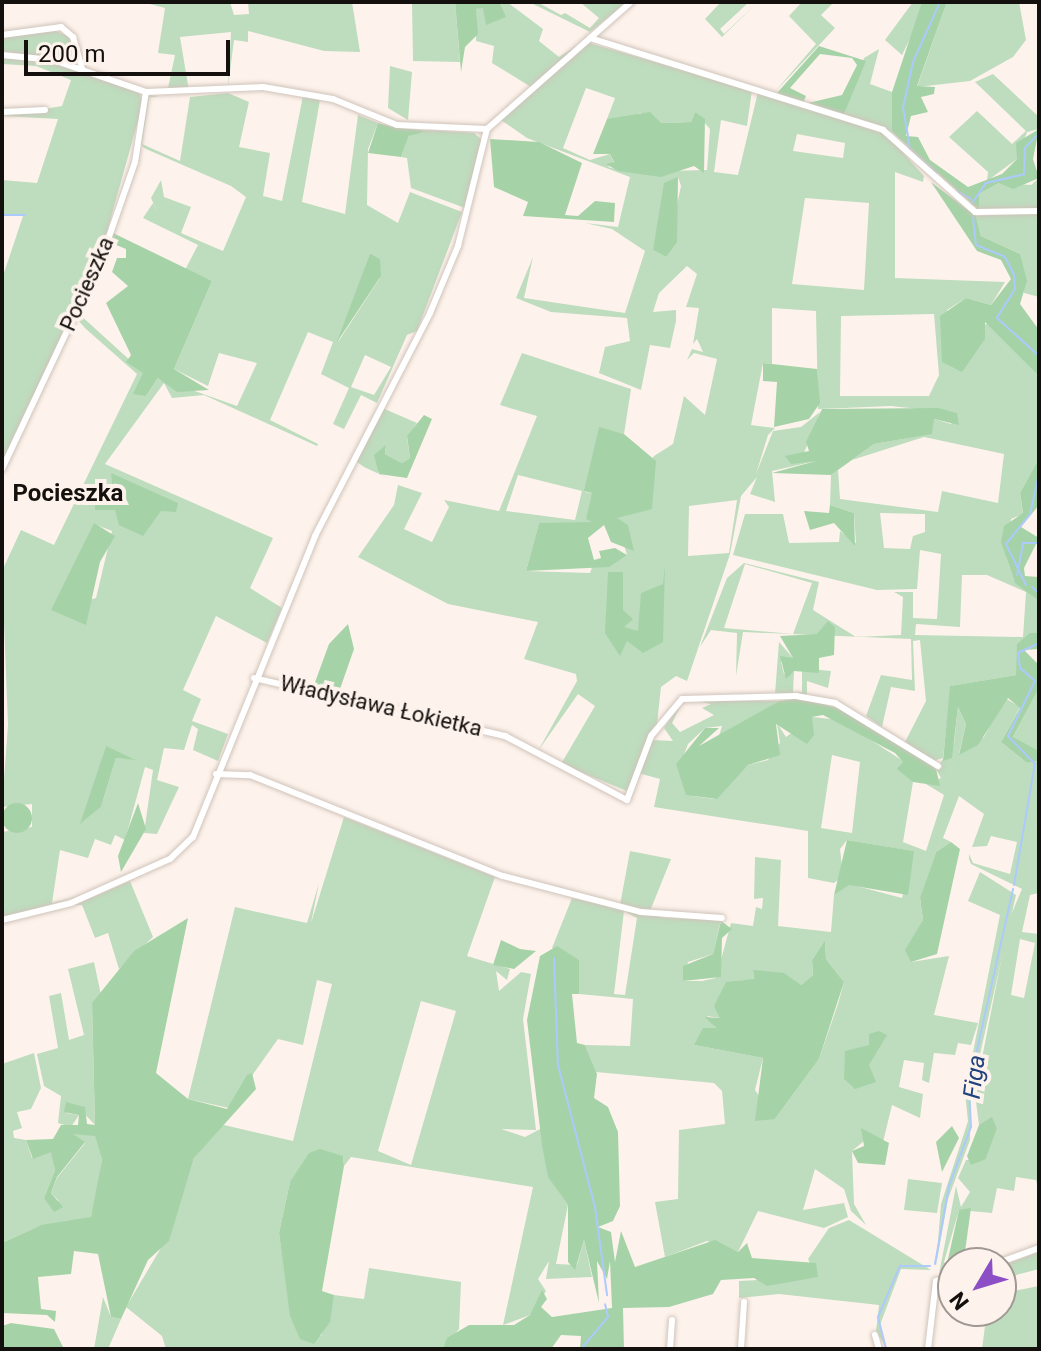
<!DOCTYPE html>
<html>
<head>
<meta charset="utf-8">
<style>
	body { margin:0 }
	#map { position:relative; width:1041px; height:1351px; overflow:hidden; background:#fef3ec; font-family:Roboto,sans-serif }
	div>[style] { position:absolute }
	.green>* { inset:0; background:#bedcbe }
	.forest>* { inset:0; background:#a5d3a7 }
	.round { border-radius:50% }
	.stream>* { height:2px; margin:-1px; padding:0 1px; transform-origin:1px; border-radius:1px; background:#adcafc }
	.roads { filter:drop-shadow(0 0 2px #cfc3ba) drop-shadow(0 0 2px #cfc3ba) }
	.minor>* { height:6px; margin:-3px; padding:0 3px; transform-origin:3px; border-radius:3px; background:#fff }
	span { translate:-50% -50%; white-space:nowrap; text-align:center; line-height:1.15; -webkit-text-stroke:8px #fef3ec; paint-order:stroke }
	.street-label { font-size:22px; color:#14100d }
	.neighbourhood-label { font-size:24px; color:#14100d; font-weight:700 }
	.water-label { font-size:24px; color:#20427d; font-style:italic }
	.frame { position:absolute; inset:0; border:4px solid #14100d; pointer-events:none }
	.north { position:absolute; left:937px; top:1247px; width:80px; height:80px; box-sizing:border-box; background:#fef3ec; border:2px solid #a09893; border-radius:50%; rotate:232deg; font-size:22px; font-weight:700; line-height:32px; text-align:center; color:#14100d }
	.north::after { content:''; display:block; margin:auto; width:28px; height:36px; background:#8c4fc6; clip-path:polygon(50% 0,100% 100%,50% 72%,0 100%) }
	.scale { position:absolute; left:24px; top:40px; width:206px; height:36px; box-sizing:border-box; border:4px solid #14100d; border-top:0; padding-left:10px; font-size:24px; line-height:28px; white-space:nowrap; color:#14100d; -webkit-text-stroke:6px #fef3ec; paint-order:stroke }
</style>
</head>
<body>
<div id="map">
	<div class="green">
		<div style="clip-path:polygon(142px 2px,230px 2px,234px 15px,249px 14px,248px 2px,352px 2px,360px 52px,324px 51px,248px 31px,248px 42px,234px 40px,228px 88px,231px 32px,180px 37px,189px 91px,151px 90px,168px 88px,175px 55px,158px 53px,165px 8px)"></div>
		<div style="clip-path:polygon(375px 2px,455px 2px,460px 62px,413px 61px,412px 3px)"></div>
		<div style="clip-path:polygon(507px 2px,543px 29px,539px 41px,559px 57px,579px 44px,531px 87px,492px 63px,494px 46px,476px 41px,476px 9px)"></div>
		<div style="clip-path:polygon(529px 2px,539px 3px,561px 15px,565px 13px,590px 28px,599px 18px,580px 2px,627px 2px,590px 32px)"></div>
		<div style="clip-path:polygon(721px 2px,749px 2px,720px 29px,724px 34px,758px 2px,722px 37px,705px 19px)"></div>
		<div style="clip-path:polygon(802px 2px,834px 2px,821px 15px,835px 28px,773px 94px,816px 44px,789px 16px)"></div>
		<div style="clip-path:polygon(913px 2px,922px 2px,921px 16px,902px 55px,885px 40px)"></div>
		<div style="clip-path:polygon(947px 2px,1019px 2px,1026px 40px,1013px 57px,970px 81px,917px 87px)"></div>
		<div style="clip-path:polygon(56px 31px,69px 37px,79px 71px,139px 93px,143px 103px,101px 253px,2px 464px,2px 279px,23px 216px,2px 216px,2px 180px,37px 183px,58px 119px,3px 116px,62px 106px,71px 80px,36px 66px,2px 64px,2px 37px)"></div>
		<div style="clip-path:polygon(evenodd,589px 43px,752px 90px,747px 126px,721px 120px,714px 172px,738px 175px,758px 92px,887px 135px,924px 176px,923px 182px,895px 172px,895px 278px,1005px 282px,991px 305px,966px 298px,947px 310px,944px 339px,990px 323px,1039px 376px,1039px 458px,1020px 493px,1023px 514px,1011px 519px,1006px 557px,1014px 580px,1039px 601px,1039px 633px,1022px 643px,1016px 675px,951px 686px,943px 758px,933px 761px,905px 742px,926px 701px,920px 640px,913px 641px,915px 691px,891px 687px,882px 727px,866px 716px,881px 675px,912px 680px,911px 639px,743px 632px,736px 676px,737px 633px,711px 630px,700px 647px,727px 578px,744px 563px,819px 582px,813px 610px,856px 637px,901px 635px,903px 597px,894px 592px,913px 592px,913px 618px,937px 619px,941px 554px,920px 550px,917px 589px,877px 590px,733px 555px,745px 514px,783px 514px,789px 543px,839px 542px,840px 531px,856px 543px,854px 513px,830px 505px,831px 475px,874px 444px,919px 436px,934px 419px,951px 424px,957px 413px,891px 406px,818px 409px,816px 311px,772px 308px,772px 364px,763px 363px,751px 425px,775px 428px,768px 435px,756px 474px,773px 431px,801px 427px,820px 412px,804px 453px,816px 461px,772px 471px,775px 502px,750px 494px,757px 477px,741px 496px,730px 554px,687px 681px,676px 676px,661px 687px,657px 724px,627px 791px,561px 764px,595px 706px,578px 694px,538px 751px,577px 681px,576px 674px,524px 659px,538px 622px,448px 604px,358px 557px,394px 505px,398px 485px,422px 493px,404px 529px,432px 542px,449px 507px,444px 500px,499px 511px,537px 416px,500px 405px,522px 353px,631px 389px,624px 434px,599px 428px,585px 492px,592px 493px,592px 523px,539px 523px,526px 571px,590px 573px,593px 565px,627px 555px,616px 518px,654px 456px,673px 444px,684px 396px,705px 415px,717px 359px,694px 353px,687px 360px,692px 349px,703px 352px,697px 339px,693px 344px,699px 308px,686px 307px,697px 274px,687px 266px,659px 293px,653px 312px,676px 310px,676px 321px,670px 348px,650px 345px,641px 390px,599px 373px,605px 347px,630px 341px,627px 318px,551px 312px,516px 298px,533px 257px,524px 298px,625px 313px,645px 251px,612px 229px,585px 223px,618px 227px,630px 177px,527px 138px,501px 120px,589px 43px,586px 88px,615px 98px,607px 119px,626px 121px,640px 113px,661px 123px,691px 122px,695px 112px,710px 129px,707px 170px,626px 172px,608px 167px,614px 163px,610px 154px,590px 160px,563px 148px,586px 88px,589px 43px,797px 134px,845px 143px,843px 158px,793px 151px,797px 134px,589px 43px,678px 177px,681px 186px,666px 257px,653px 250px,678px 177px,589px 43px,805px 198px,869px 203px,864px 290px,792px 284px,805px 198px,589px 43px,934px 314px,939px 375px,929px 396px,840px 396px,841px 316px,934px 314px,589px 43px,924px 437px,1004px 454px,998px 503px,942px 491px,938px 512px,840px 499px,838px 470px,852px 460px,924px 437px,589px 43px,518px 475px,582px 491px,575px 520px,506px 511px,518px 475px,589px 43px,737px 500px,729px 553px,688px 556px,689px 506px,737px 500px,589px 43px,880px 513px,925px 514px,925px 532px,913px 536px,910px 549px,884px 548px,880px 513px,589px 43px,745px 564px,812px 583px,793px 634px,724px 628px,745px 564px,589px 43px,962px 575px,987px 575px,1026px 592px,1023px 637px,915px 635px,916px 624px,960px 627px,962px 575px)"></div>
		<div style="clip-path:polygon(879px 49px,870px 84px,892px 92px,892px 132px,844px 114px,864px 58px)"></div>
		<div style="clip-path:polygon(390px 66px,412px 72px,408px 120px,388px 108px)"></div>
		<div style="clip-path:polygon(993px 74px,1039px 117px,1039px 129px,1027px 132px,1017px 159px,987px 181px,988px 172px,949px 137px,977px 111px,1012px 144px,1026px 131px,975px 82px)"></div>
		<div style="clip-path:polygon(evenodd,228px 93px,249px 102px,239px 147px,270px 153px,263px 196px,282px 201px,303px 96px,320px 100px,302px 202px,345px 214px,358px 115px,378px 123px,368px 149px,367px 205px,398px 223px,410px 192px,462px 212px,417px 331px,407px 335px,377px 403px,361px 395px,344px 429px,333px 424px,349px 388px,321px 374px,333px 342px,308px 332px,270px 420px,318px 444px,317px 446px,204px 395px,172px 398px,164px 383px,105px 464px,273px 538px,250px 588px,282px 608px,267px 643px,216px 616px,183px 690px,201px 699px,192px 721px,228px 734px,218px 761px,193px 750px,198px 729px,192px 725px,184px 750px,164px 748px,157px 780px,179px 787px,157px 834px,144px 833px,153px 770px,145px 767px,125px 840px,115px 835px,111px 845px,95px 839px,88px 858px,60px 850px,52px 903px,85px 894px,2px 919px,2px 832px,32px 827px,32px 804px,2px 807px,8px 725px,2px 571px,21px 530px,54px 545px,137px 374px,86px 329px,76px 318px,78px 313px,144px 373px,139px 386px,146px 396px,158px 378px,237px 406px,257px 363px,219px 353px,208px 386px,174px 369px,212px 281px,185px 270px,198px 245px,143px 218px,153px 203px,158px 213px,151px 198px,161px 180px,164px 197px,191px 207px,181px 233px,223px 251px,246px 197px,231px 186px,146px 149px,143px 147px,140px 142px,148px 97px,150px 95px,159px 97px,149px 97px,142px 144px,180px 161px,190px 97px,228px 93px,370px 253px,380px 259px,380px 278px,338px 342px,370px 253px,228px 93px,365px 355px,391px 367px,374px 395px,351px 387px,365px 355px,228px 93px,94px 524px,112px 531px,96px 598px,52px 610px,94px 524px,228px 93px,106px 747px,134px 759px,116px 758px,101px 807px,81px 823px,106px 747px)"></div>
		<div style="clip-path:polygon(427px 130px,474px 133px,482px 140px,465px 208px,411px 188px,407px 158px,401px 157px,409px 136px)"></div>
		<div style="clip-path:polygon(1039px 178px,1039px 209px,979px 210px,979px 194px,999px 183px,1031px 185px)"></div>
		<div style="clip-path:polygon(1039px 213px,1039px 297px,1024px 293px,1020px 254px,981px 236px,976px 216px)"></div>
		<div style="clip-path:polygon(380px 407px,417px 423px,407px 438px,410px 458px,402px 463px,385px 454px,386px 445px,378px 473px,390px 479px,364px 467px,357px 462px)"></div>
		<div style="clip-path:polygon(779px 642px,793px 658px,781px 662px,784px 674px,794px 671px,793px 693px,802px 692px,802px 671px,810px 669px,831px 671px,828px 688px,807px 681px,807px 695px,768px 699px,735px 694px,775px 694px)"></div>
		<div style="clip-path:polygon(1039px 688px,1039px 755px,1013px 737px)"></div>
		<div style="clip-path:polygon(evenodd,1005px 698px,1020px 707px,1001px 742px,1027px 763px,1039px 761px,1039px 893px,1030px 895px,1022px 932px,1039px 934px,1039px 1194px,1036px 1180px,1016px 1177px,1014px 1191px,997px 1188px,992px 1213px,959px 1210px,944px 1262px,953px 1275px,939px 1274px,956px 1186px,961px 1207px,970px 1192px,958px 1178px,966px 1160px,986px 1159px,997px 1129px,979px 1125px,975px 1094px,1009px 920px,1022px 889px,971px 864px,969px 859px,969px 854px,973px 863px,1010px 874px,1017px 842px,991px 836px,987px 846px,972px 847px,984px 814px,959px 796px,943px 838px,951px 842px,936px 852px,920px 899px,923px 920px,911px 962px,949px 956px,934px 1015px,978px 1023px,971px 1045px,958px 1043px,955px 1055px,934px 1053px,929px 1083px,922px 1080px,924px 1063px,904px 1060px,899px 1087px,923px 1094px,920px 1118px,892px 1105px,883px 1142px,870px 1136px,852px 1151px,854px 1204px,866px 1225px,851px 1211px,844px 1189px,815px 1169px,803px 1210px,844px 1203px,848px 1217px,824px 1228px,758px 1211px,738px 1252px,707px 1241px,665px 1257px,655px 1202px,678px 1199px,679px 1130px,725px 1124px,722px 1091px,714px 1083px,596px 1072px,585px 1045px,630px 1046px,633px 999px,579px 994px,579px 960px,552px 948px,572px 898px,666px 918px,721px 920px,713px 954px,688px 962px,683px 981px,702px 981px,716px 978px,731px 923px,753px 926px,756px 907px,762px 909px,763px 898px,754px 899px,755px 857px,781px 860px,778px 926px,831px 932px,834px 895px,849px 884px,902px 898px,913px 851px,847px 840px,840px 849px,843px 876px,834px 883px,808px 878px,808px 831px,654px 807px,660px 779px,638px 773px,651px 740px,673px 741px,664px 728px,682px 703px,672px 723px,680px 732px,714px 715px,702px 708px,711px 704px,696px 701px,779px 701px,719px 736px,722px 726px,705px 728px,688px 744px,678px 770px,693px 796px,714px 799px,748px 765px,768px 760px,780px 743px,777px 723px,786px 737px,812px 717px,840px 720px,903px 761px,913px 782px,903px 842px,926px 851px,944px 795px,926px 784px,941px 778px,936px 769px,954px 743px,958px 707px,966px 724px,959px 754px,984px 737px,1005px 698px,832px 755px,860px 762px,852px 833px,821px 828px,832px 755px,1005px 698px,624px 911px,637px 918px,625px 995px,614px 994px,624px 911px,1005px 698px,1020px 939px,1035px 943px,1024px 998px,1011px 995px,1020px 939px,1005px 698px,825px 940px,826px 959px,844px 982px,838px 1004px,819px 1059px,775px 1119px,755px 1090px,763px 1058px,694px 1045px,716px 1029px,707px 1016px,720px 1018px,736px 981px,754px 980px,753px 971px,801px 985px,813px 975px,812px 960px,825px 940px)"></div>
		<div style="clip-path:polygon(evenodd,344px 817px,495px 877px,467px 956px,510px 969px,507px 980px,496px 971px,499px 991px,521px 972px,531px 974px,523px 1019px,536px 1130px,501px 1129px,525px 1137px,542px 1128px,548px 1176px,568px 1205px,556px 1264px,577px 1265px,584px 1240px,592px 1277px,546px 1279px,549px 1261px,538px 1279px,546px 1291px,530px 1315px,503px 1325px,533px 1187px,351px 1157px,344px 1166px,343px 1156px,290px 1182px,279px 1233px,288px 1297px,321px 1336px,334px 1295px,364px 1299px,369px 1268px,461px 1282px,459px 1329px,443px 1349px,166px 1349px,162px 1336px,126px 1307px,171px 1231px,194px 1158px,216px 1130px,224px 1125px,293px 1141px,332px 984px,317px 980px,303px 1045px,278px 1039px,229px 1108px,188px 1099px,235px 907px,307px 923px,319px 883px,311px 923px,344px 817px,421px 1001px,456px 1011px,411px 1165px,378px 1151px,421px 1001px)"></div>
		<div style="clip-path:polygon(630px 851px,671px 859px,650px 911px,620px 905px)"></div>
		<div style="clip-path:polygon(980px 872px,1016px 895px,971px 1094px,970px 1140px,948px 1199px,936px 1266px,941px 1204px,968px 1121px,965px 1093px,1000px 915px,968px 901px)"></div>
		<div style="clip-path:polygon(130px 881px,153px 937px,119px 969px,108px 933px,95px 938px,82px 905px,75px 905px)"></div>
		<div style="clip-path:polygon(94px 962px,101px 995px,92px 1004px,95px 1125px,78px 1107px,66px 1113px,79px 1115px,71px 1127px,58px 1123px,61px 1096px,44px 1086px,37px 1054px,58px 1048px,49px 996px,61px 993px,69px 1040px,84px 1035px,68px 969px)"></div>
		<div style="clip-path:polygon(34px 1053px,41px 1088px,31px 1109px,17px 1112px,22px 1128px,13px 1131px,14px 1138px,26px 1140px,32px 1158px,52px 1151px,55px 1170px,44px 1198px,59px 1201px,51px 1193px,57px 1178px,85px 1143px,72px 1135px,80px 1129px,95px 1135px,102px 1160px,97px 1191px,91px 1217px,80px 1224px,41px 1225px,2px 1243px,2px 1064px)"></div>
		<div style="clip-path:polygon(908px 1179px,942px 1183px,937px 1213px,904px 1210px)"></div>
		<div style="clip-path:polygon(849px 1220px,931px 1270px,901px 1269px,880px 1325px,887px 1349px,876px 1331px,879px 1305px,779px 1294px,739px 1298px,739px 1281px,817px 1277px,808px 1259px,829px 1228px)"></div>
		<div style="clip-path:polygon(1039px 1252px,1039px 1269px,1016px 1275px,1014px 1291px,1039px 1286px,1039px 1349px,982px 1349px,987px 1311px,1001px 1311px,1001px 1266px)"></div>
		<div style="clip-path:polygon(103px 1297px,111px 1317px,121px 1319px,108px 1349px,94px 1349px)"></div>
	</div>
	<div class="forest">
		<div style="clip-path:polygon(455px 2px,499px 2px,506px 17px,486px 25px,483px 8px,476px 9px,478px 34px,465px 47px,461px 72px)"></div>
		<div style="clip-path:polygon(922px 2px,947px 2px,917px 86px,935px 87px,934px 94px,921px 97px,928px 112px,911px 116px,906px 136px,918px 137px,930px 160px,968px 187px,1002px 174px,1017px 159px,1016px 143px,1039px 129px,1033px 159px,1039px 178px,1013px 189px,999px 183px,979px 194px,979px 210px,892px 132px,892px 92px)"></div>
		<div style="clip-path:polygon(819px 46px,866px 61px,844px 114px,808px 103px,842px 95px,857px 65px,852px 58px,820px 54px,790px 88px,806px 96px,803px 103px,777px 93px)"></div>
		<div style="clip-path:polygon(650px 112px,661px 123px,691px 122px,695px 112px,705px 119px,704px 173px,694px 166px,661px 177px,618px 171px,606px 164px,614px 162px,610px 154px,593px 154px,607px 119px)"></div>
		<div style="clip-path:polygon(378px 123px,393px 127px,427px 131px,409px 136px,401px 157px,368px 153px)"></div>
		<div style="clip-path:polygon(490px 139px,539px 142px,582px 163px,565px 215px,578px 216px,595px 201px,615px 203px,614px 222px,523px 216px,528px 202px,494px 187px)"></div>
		<div style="clip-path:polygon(678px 177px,677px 242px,666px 257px,653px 250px,664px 183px)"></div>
		<div style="clip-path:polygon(931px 182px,976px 216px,981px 236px,1020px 254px,1027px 281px,1020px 304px,1039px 330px,1039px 376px,985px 322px,985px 339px,962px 372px,942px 362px,940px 316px,966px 298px,991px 305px,1011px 279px,1001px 260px,977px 251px)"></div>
		<div style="clip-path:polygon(113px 233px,212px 281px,174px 369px,209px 390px,177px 392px,158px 378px,146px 396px,133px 394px,143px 373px,126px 362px,131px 355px,106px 303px,128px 286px,112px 272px,117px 258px,126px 258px,126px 249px,109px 242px)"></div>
		<div style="clip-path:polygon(370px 253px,380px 259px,381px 276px,337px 342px)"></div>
		<div style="clip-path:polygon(763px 363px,817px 369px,820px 403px,809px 419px,774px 427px,777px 382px,763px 381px)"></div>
		<div style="clip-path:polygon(938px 408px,957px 413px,959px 425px,934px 419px,932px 434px,874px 444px,831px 475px,772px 473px,816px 461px,791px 464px,785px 456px,809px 451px,806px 442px,822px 409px)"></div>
		<div style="clip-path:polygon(424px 415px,432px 419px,407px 478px,379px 474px,374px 455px,386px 445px,385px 454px,402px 463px,410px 458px,407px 436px)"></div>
		<div style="clip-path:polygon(599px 427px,624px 434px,656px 461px,652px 509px,617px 518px,628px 525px,634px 551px,611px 542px,604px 525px,588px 538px,594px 560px,601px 558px,599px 551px,615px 548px,627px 555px,609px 567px,526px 571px,539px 523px,592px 522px,586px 519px,592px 493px,584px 491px)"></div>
		<div style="clip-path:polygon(1039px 458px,1039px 505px,1021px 527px,1039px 538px,1024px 568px,1025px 576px,1039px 577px,1039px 601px,1015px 583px,1001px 542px,1004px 526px,1023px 513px,1020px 493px)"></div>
		<div style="clip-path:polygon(111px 473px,178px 503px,176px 512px,161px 511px,143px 536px,119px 525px,115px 510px,95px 510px,95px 493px,113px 491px)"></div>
		<div style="clip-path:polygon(830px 505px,854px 513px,855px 546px,834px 523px,810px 530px,804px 511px,829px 513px)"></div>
		<div style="clip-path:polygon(94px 523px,115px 536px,100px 562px,86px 625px,51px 610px)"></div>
		<div style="clip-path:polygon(665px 565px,663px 642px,643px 653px,627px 641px,620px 656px,605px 633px,608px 572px,623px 572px,623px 610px,633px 619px,624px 627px,638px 631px,641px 593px,663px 584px)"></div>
		<div style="clip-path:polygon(828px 621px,835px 627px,834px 655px,819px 658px,819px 673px,794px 671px,786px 679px,780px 656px,793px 658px,780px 636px,817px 634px)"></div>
		<div style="clip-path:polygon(348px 624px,354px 649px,340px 689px,314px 685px,329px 644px)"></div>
		<div style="clip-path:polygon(1030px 633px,1039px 633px,1039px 649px,1024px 650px,1039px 665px,1039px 688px,1013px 737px,1037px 750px,1039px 761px,1027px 763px,1001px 742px,1020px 708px,1008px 698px,978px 745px,959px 755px,966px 724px,958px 707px,952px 758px,943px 761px,950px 686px,1016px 675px,1017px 644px)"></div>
		<div style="clip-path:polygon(800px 698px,855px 713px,936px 769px,940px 786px,913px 782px,897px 769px,903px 762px,895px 753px,823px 715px,812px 717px,814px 735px,807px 744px,776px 724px,780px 755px,748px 765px,717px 799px,686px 795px,676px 764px,705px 728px,719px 728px,699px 746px,779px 701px)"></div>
		<div style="clip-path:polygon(106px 746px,136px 760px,116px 758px,101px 807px,80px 824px)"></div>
		<div class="round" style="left:2px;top:803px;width:30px;height:30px"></div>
		<div style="clip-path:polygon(138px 803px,146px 829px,121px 872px,118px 856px)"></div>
		<div style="clip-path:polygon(847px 840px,914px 851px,908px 895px,849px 885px,834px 895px)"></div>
		<div style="clip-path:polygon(951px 842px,960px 849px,937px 954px,911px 962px,905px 950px,923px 920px,920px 898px,936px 852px)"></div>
		<div style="clip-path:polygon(188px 918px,156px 1073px,188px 1099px,227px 1109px,247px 1075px,252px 1073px,256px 1089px,194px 1158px,169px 1241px,148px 1260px,121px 1319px,111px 1317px,98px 1254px,74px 1251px,71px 1274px,38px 1277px,41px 1309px,56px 1311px,55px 1322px,47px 1315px,2px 1313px,2px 1243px,41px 1225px,91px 1217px,102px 1160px,95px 1136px,73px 1134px,85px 1142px,57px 1177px,51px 1193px,63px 1207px,54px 1212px,44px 1198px,55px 1170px,51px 1152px,33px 1159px,26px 1140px,53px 1139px,61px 1125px,78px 1125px,79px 1115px,64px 1112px,66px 1102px,85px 1107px,87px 1124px,95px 1125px,92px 1003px,134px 951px)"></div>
		<div style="clip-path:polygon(721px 921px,732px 929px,722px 938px,721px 977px,683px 981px,683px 966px,713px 954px)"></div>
		<div style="clip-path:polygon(501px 940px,520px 949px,536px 951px,514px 969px,493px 965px)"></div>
		<div style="clip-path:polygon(825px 940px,826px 959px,844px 982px,819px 1059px,775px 1119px,755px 1121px,763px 1058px,694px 1045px,703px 1028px,716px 1028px,705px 1017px,720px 1018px,714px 1006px,726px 982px,754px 979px,753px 970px,784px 973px,801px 985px,813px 975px,812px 960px)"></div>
		<div style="clip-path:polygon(557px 946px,579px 960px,579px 994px,572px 994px,577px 1043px,585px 1045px,597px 1074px,594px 1098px,608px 1107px,618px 1132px,620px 1206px,613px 1221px,598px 1227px,611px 1232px,615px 1262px,621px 1231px,635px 1267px,715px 1240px,738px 1252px,747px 1243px,752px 1258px,816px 1263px,818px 1277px,767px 1286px,754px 1278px,721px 1280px,713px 1294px,669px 1307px,623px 1308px,624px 1349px,580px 1349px,581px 1336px,561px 1335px,551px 1349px,443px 1349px,447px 1338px,469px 1325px,514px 1325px,530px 1315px,542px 1290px,547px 1299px,541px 1307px,552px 1317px,612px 1308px,610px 1261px,607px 1279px,597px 1261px,599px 1303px,584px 1240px,575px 1270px,568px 1262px,568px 1205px,548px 1177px,542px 1145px,527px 1020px,540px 956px)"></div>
		<div style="clip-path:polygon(879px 1031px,887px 1035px,869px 1065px,876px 1082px,855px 1089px,844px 1079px,845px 1051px,869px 1045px,869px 1034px)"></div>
		<div style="clip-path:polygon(992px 1117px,997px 1129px,986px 1159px,971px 1165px,967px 1156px,979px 1125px)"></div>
		<div style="clip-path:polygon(952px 1126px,959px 1138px,942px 1172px,936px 1142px)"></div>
		<div style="clip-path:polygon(861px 1128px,889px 1143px,885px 1165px,858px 1163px,852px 1151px,864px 1146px)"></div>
		<div style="clip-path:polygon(320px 1149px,343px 1156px,344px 1166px,322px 1291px,334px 1295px,330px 1322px,314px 1344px,300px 1339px,290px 1316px,279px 1233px,290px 1182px,309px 1153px)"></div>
		<div style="clip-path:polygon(971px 1208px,964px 1259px,946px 1268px,959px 1210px)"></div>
		<div style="clip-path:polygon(11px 1323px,54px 1329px,64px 1349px,2px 1349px,2px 1326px)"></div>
	</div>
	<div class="stream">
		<div style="left:908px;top:136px;width:28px;rotate:-100deg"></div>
		<div style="left:903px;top:108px;width:47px;rotate:-77.7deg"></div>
		<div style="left:913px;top:62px;width:66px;rotate:-65.8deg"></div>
		<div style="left:908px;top:138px;width:12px;rotate:81deg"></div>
		<div style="left:910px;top:150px;width:35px;rotate:41deg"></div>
		<div style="left:956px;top:191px;width:17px;rotate:28deg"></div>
		<div style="left:971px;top:205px;width:27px;rotate:-56deg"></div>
		<div style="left:986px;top:183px;width:39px;rotate:-13deg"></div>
		<div style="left:1024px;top:174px;width:26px;rotate:-88deg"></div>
		<div style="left:1025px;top:148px;width:21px;rotate:-47deg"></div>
		<div style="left:2px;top:215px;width:23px"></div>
		<div style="left:973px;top:217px;width:28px;rotate:84deg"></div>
		<div style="left:976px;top:245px;width:31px;rotate:22deg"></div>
		<div style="left:1005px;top:257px;width:20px;rotate:63deg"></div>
		<div style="left:1014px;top:275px;width:14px;rotate:86deg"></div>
		<div style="left:1015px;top:289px;width:34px;rotate:122deg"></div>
		<div style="left:997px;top:318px;width:57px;rotate:42.1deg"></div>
		<div style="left:1017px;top:575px;width:33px;rotate:-79deg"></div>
		<div style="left:1023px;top:543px;width:16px"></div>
		<div style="left:1026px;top:585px;width:46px;rotate:-116deg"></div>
		<div style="left:1006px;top:544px;width:38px;rotate:-51deg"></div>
		<div style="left:1030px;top:514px;width:41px;rotate:-77.3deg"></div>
		<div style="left:1032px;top:587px;width:9px;rotate:41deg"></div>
		<div style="left:1014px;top:885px;width:123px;rotate:-80.2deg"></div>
		<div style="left:1035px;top:764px;width:39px;rotate:-134deg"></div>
		<div style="left:1008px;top:736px;width:61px;rotate:-63.9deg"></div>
		<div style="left:1035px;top:681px;width:20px;rotate:-139deg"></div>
		<div style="left:1020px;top:668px;width:15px;rotate:-98deg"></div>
		<div style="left:1018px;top:653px;width:23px;rotate:-25deg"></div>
		<div style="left:554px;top:958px;width:107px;rotate:87.9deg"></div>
		<div style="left:558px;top:1065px;width:147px;rotate:75.4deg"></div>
		<div style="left:595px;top:1207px;width:89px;rotate:82.2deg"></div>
		<div style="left:935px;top:1264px;width:79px;rotate:-79.8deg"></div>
		<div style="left:949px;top:1186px;width:63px;rotate:-69.6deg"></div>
		<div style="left:971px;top:1127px;width:41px;rotate:-92.8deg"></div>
		<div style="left:969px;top:1086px;width:202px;rotate:-77.4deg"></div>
		<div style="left:581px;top:1349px;width:42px;rotate:-49.8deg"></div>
		<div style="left:608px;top:1317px;width:13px;rotate:-103deg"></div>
		<div style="left:886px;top:1349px;width:33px;rotate:-104deg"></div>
		<div style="left:878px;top:1317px;width:56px;rotate:-66.7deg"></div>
		<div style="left:900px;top:1266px;width:30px"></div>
	</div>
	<div class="roads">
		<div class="minor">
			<div style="left:2px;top:35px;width:60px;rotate:-7.7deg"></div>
			<div style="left:61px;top:27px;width:16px;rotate:40deg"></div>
			<div style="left:73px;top:37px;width:33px;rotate:74deg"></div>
			<div style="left:590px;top:38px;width:307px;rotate:17.4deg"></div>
			<div style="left:883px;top:130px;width:123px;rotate:41.7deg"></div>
			<div style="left:975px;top:212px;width:64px;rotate:-0.9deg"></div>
			<div style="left:2px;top:55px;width:51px;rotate:5.6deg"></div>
			<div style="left:53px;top:60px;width:98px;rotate:19deg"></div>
			<div style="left:146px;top:92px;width:117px;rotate:-2.4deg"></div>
			<div style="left:263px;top:87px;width:71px;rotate:9.7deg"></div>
			<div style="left:333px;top:99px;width:69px;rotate:22.1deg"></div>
			<div style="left:397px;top:125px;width:90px;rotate:2.5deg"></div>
			<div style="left:2px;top:112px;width:43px;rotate:-2.7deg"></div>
			<div style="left:2px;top:469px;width:238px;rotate:-64.8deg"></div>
			<div style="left:103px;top:254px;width:97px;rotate:-70.8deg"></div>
			<div style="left:135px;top:162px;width:71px;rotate:-81.1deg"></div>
			<div style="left:254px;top:678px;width:258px;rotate:13deg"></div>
			<div style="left:505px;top:736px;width:138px;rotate:27.7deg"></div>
			<div style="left:627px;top:800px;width:68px;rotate:-69.4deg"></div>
			<div style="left:651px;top:736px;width:48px;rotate:-50deg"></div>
			<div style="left:682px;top:699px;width:114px;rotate:-1.5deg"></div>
			<div style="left:796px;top:696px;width:40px;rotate:10deg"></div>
			<div style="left:835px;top:703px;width:121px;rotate:31.5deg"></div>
			<div style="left:216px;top:774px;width:34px;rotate:2deg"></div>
			<div style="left:250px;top:775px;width:272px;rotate:21.8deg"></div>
			<div style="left:503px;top:876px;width:143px;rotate:14.6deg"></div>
			<div style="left:641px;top:912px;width:81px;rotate:4.2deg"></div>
			<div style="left:2px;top:920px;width:71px;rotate:-13.8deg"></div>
			<div style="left:71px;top:903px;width:108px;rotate:-24deg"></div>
			<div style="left:170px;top:859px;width:32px;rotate:-44deg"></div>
			<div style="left:193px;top:837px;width:325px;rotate:-67.9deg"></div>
			<div style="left:315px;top:536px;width:251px;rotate:-62.7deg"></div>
			<div style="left:430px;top:313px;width:73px;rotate:-67.3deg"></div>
			<div style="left:458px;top:246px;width:121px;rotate:-76.1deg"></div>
			<div style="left:487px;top:129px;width:192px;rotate:-41.4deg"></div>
			<div style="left:998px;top:1263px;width:44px;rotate:-20.1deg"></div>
			<div style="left:875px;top:1335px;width:15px;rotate:74deg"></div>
			<div style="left:670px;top:1349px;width:29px;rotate:-86deg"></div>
			<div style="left:741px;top:1349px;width:47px;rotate:-86.3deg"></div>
			<div style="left:928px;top:1349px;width:68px;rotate:-83.3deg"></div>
			<div style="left:936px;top:1281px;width:17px;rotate:-10deg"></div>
		</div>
	</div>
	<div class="street-label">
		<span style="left:87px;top:284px;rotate:-66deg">Pocieszka</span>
		<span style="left:381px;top:706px;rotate:13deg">Władysława Łokietka</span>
	</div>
	<div class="neighbourhood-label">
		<span style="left:68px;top:494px">Pocieszka</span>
	</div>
	<div class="water-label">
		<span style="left:975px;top:1077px;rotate:-83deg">Figa</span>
	</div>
	<div class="frame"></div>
	<div class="north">N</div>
	<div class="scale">200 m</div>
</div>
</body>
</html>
